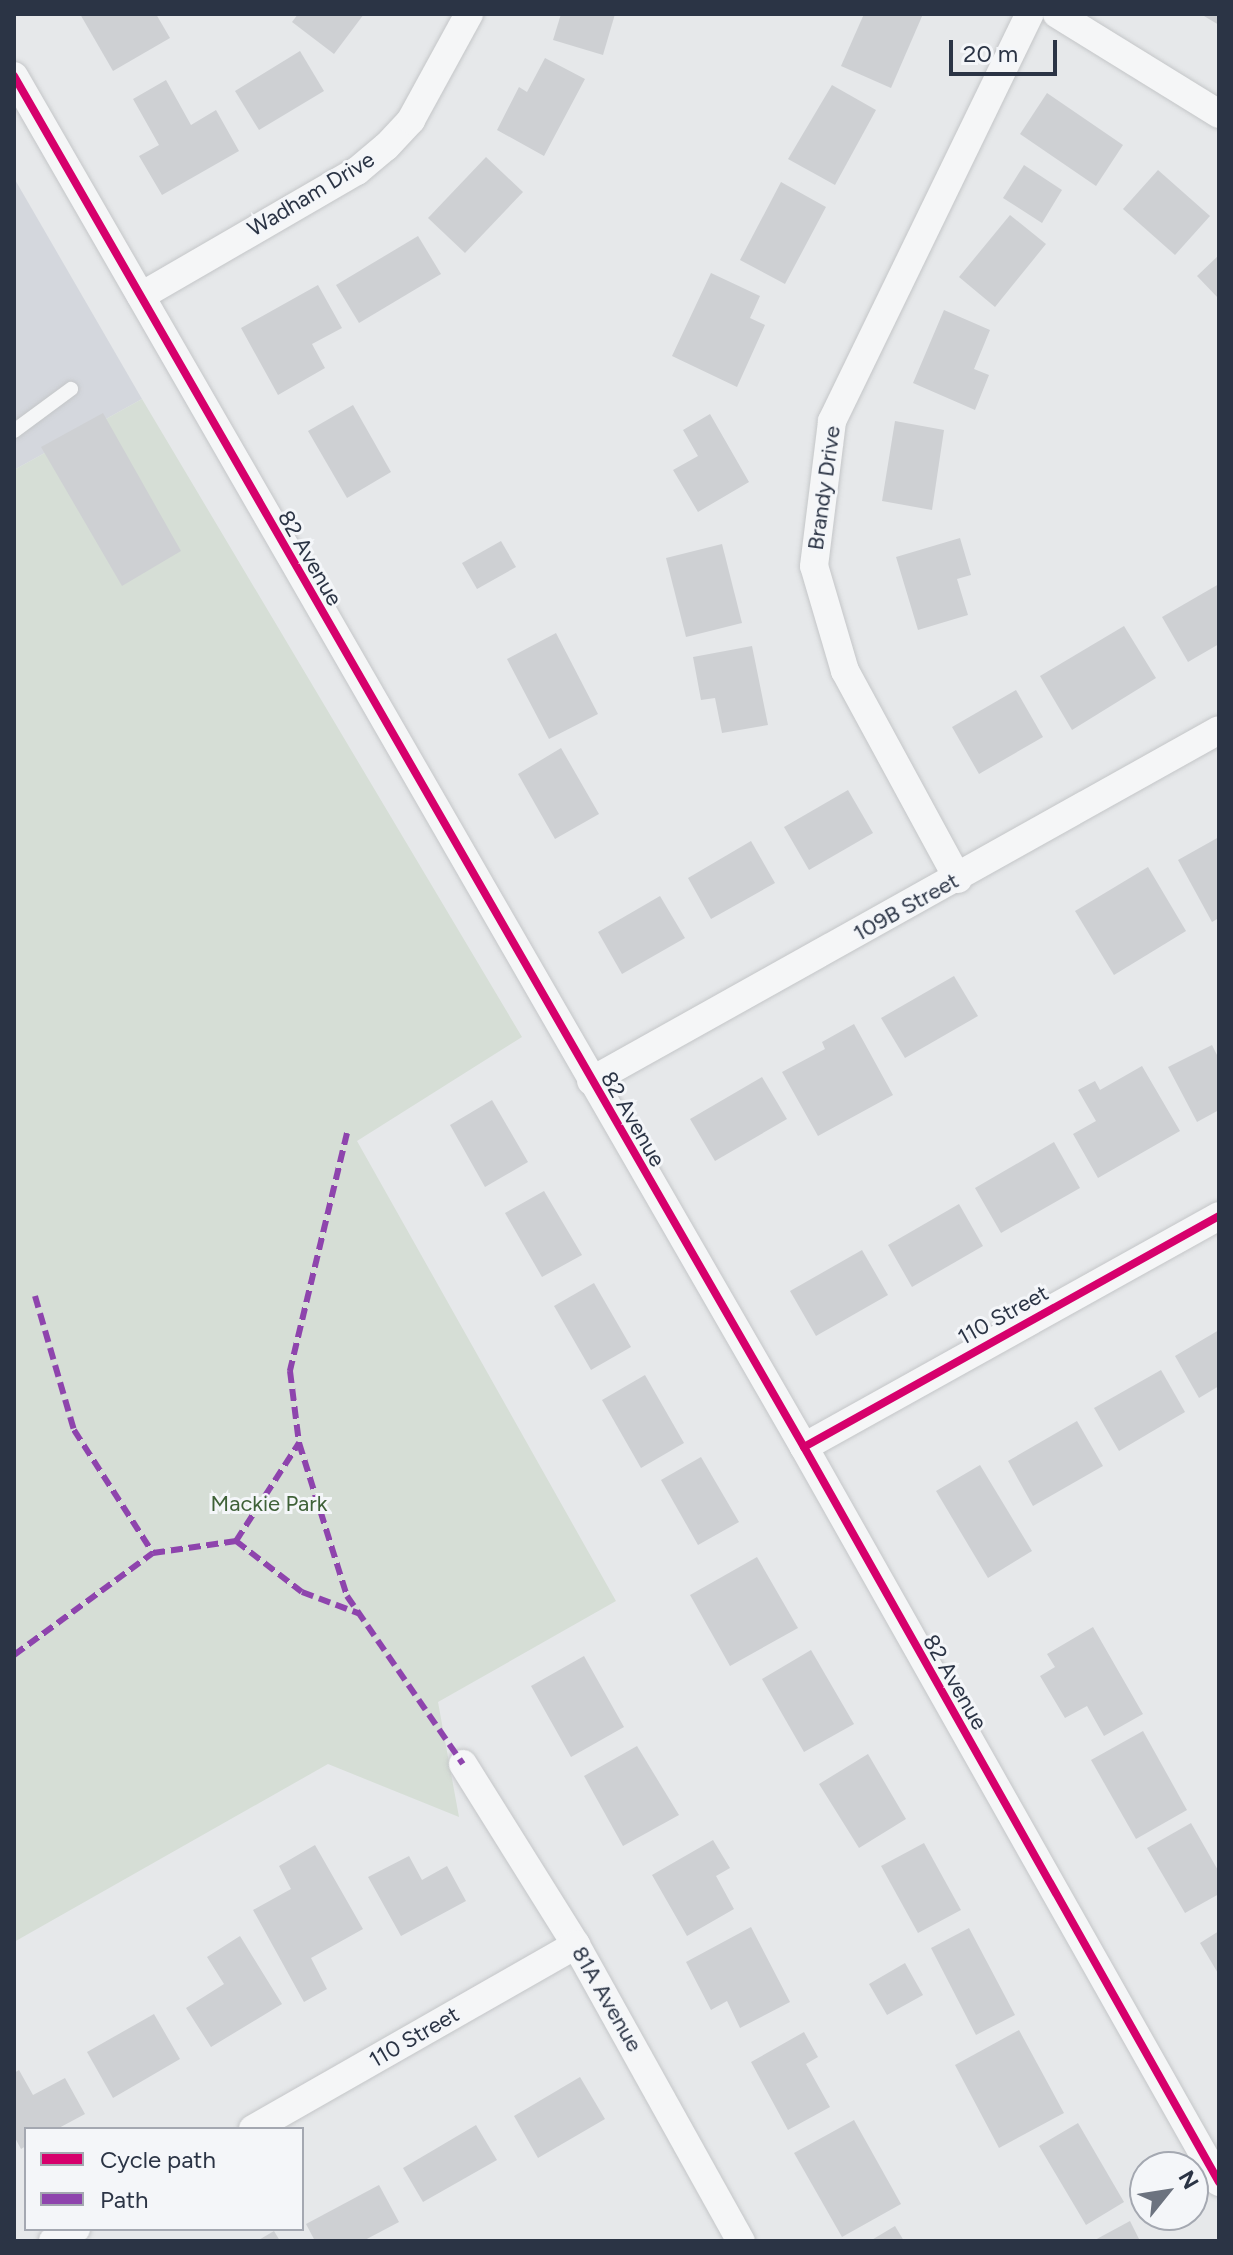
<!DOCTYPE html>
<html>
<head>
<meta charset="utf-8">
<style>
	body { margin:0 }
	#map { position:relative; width:1233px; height:2255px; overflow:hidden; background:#e6e8ea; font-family:Figtree,sans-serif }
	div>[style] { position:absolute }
	.built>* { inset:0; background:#d4d7dd }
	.green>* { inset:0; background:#d6ded6 }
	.building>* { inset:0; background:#ced0d3 }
	.roads { filter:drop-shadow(0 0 2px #c4c6c8) drop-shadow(0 0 2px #c4c6c8) }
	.lane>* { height:14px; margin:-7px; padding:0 7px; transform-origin:7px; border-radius:7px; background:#f5f6f7 }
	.street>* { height:28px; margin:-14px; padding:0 14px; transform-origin:14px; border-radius:14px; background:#f5f6f7 }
	.quiet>* { height:6px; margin-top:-3px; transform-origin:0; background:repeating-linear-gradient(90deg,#8e44ad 0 12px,transparent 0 18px) }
	.cycleway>* { height:8px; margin:-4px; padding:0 4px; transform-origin:4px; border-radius:4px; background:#d6006c }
	span { translate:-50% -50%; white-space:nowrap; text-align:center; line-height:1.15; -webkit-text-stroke:6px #f4f6f9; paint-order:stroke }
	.street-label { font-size:22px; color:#2b3445 }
	.park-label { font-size:22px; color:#3f6138 }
	.frame { position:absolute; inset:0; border:16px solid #2b3445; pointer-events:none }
	.legend { position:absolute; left:24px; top:2127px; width:280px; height:104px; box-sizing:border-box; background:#f4f6f9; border:2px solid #a4a8b1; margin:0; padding:10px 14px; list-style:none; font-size:24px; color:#2b3445 }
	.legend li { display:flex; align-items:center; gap:16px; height:40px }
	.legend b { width:40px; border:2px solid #a4a8b1 }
	.north { position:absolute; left:1129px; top:2151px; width:80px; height:80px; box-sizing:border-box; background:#f4f6f9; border:2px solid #a4a8b1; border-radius:50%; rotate:60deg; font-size:22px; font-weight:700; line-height:32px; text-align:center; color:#2b3445 }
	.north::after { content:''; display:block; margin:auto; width:28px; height:36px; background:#6c737f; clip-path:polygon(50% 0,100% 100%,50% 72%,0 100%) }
	.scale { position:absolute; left:949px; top:40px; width:108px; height:36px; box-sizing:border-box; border:4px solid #2b3445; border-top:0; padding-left:10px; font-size:24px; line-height:28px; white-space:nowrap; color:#2b3445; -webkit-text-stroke:6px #f4f6f9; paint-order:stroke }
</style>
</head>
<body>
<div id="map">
	<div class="built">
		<div style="clip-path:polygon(14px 178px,142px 399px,14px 470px)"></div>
	</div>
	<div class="green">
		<div style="clip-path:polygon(142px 399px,522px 1037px,357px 1141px,616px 1601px,438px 1702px,459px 1817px,328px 1764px,14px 1942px,14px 470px)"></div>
	</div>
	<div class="building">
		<div style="clip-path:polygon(80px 14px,156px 14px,170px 38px,113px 71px)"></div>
		<div style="clip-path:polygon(298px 14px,364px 14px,334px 54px,292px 22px)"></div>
		<div style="clip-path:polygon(561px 14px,615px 14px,603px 55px,553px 40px)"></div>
		<div style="clip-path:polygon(864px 14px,923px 14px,891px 88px,841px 66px)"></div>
		<div style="clip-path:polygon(1206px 14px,1219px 14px,1219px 25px,1204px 16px)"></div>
		<div style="clip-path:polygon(300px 51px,324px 91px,259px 130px,235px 91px)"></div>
		<div style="clip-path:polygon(545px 58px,585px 79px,544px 156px,497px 130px,519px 87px,527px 92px)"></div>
		<div style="clip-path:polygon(166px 80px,191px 125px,216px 110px,239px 151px,162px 195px,139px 156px,159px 145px,133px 99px)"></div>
		<div style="clip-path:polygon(832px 85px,876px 110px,835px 185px,788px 159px)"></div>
		<div style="clip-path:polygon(1047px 93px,1123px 145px,1096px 186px,1020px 134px)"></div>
		<div style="clip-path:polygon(486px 157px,523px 192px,465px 253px,428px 218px)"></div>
		<div style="clip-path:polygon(1024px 165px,1062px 190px,1042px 223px,1003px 198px)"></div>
		<div style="clip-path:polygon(1158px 170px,1210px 216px,1175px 255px,1123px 209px)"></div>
		<div style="clip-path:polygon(781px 182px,826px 207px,785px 284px,740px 260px)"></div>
		<div style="clip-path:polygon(1010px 215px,1046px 244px,995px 307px,959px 277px)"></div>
		<div style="clip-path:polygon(418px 236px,441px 274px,359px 323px,336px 285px)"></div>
		<div style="clip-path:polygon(1219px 255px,1219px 299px,1197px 276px)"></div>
		<div style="clip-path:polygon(711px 273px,760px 296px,750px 318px,765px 325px,737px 387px,672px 356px)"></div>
		<div style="clip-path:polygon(318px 285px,342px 328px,312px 344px,325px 368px,278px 395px,241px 328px)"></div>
		<div style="clip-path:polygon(944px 310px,990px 330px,974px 369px,989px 375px,975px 410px,913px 383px)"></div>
		<div style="clip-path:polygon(353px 405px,391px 472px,347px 498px,308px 431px)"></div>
		<div style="clip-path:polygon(103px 413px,181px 551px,122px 586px,41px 447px)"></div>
		<div style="clip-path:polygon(710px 414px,749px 482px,698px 512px,673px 470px,698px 456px,683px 430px)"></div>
		<div style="clip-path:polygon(895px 421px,944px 430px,932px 510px,882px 501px)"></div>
		<div style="clip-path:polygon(960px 538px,971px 575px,957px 579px,968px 615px,918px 630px,896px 557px)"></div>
		<div style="clip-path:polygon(501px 541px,516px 567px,477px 589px,462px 563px)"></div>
		<div style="clip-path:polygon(722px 544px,742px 623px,686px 637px,666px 558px)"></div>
		<div style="clip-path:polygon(1219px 584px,1219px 644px,1188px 662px,1162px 617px)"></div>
		<div style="clip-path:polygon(1124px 626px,1156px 678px,1072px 730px,1040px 676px)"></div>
		<div style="clip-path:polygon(556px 633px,598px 714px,549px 739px,507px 659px)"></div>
		<div style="clip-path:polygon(752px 646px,768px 725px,722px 733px,715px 698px,701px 700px,693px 657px)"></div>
		<div style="clip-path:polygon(1016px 690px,1043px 737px,979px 774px,952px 727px)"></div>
		<div style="clip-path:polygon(561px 748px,599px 814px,555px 839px,518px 774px)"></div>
		<div style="clip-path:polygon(848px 790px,873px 833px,809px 870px,784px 827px)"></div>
		<div style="clip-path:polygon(1219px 837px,1219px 918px,1212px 922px,1178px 860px)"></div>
		<div style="clip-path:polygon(751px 841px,775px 883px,711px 919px,688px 878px)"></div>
		<div style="clip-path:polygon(1148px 867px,1186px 931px,1114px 975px,1075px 911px)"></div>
		<div style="clip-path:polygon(660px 896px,685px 938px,622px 974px,598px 932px)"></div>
		<div style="clip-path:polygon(954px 976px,978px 1016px,905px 1058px,881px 1018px)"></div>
		<div style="clip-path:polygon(854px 1024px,893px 1095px,818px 1136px,782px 1072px,825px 1049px,822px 1042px)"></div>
		<div style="clip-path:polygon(1212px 1045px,1219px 1059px,1219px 1110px,1197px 1122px,1168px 1067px)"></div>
		<div style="clip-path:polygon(1142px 1066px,1180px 1131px,1098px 1178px,1073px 1134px,1096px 1121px,1078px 1090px,1095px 1081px,1100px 1090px)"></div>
		<div style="clip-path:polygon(762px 1077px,787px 1119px,715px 1161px,690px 1119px)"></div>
		<div style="clip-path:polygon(492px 1100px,528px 1162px,485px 1187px,450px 1125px)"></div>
		<div style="clip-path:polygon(1054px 1142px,1080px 1188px,1001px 1233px,975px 1188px)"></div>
		<div style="clip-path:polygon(544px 1191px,582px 1255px,542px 1277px,505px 1213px)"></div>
		<div style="clip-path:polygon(959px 1204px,983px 1246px,912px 1287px,888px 1245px)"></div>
		<div style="clip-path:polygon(862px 1250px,888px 1295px,816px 1336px,790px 1291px)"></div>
		<div style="clip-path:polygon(594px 1283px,631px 1347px,591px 1370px,554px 1306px)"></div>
		<div style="clip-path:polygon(1219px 1330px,1219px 1386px,1199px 1398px,1175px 1356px)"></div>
		<div style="clip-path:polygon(1161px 1370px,1185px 1412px,1119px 1451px,1094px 1408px)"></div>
		<div style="clip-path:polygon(645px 1375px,684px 1443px,641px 1468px,602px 1400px)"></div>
		<div style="clip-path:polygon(1077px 1421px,1103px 1466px,1033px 1506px,1008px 1461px)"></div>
		<div style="clip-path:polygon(701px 1457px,739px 1522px,698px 1545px,661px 1480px)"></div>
		<div style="clip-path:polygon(980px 1465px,1032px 1551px,988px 1578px,936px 1491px)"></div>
		<div style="clip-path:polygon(757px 1557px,798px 1628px,730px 1666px,690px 1595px)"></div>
		<div style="clip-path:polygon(1093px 1627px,1143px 1714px,1104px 1736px,1087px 1706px,1065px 1718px,1040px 1676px,1055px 1667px,1047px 1654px)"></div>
		<div style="clip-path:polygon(811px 1650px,854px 1724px,804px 1752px,762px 1679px)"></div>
		<div style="clip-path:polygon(584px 1656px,624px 1727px,571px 1757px,531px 1686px)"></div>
		<div style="clip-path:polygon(1143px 1731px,1187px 1810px,1136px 1839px,1091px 1760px)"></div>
		<div style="clip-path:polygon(637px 1746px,679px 1815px,623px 1846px,584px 1776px)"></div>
		<div style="clip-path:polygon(868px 1754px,906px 1819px,859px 1848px,819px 1784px)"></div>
		<div style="clip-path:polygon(1191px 1823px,1219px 1872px,1219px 1894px,1185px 1913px,1147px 1848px)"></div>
		<div style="clip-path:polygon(713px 1840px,730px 1868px,716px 1876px,734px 1909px,687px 1936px,652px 1875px)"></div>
		<div style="clip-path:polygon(924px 1843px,961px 1910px,918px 1933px,881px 1866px)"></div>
		<div style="clip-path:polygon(315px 1845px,363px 1929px,311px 1958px,327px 1989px,304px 2002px,253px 1910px,291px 1889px,279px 1866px)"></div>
		<div style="clip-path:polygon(409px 1856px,422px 1880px,447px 1866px,466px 1901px,401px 1936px,368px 1877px)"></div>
		<div style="clip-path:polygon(751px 1927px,790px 2002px,740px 2028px,727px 2001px,711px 2010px,686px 1962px)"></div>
		<div style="clip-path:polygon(969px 1928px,1015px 2015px,976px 2035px,931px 1948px)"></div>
		<div style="clip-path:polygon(1219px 1931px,1219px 1975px,1200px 1943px)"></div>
		<div style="clip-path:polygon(240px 1936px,282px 2004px,211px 2047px,186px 2008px,224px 1984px,207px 1957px)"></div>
		<div style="clip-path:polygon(905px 1963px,923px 1995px,887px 2015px,869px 1984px)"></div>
		<div style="clip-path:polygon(154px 2014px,180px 2059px,113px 2098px,87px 2052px)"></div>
		<div style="clip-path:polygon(1019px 2030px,1064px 2113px,999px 2148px,955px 2065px)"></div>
		<div style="clip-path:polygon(804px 2032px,818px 2057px,806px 2064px,830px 2107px,788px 2130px,751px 2062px)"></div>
		<div style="clip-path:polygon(19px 2070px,33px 2095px,65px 2078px,85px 2114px,57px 2129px,26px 2129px,26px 2146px,21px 2149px,14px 2136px,14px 2073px)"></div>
		<div style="clip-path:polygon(580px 2077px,605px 2119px,538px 2158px,514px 2116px)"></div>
		<div style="clip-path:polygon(854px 2120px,901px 2204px,842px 2237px,794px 2153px)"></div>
		<div style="clip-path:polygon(1078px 2123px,1124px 2202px,1086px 2225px,1039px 2146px)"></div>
		<div style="clip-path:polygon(476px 2125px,497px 2160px,423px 2202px,403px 2168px)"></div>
		<div style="clip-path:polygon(379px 2185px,399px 2222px,363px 2241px,315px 2241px,306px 2224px)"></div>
		<div style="clip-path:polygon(1130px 2221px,1140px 2241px,1093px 2241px)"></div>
		<div style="clip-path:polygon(895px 2226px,904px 2241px,870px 2241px)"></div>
		<div style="clip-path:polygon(274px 2231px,280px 2241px,257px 2241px)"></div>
	</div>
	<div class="roads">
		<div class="lane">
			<div style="left:14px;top:431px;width:71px;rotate:-36.4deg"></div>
		</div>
		<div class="street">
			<div style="left:1057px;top:14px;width:190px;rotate:31.7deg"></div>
			<div style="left:14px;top:76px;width:1582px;rotate:60.05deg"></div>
			<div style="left:804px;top:1447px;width:844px;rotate:60.55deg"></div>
			<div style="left:141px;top:296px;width:250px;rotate:-30.1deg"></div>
			<div style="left:357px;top:171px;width:38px;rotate:-40deg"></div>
			<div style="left:386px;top:147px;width:37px;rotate:-47deg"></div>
			<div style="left:411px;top:120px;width:121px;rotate:-61.3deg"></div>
			<div style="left:958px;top:879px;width:237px;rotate:-118.5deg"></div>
			<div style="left:845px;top:671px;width:109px;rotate:-106.4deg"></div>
			<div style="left:814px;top:566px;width:146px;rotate:-82.9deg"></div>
			<div style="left:832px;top:421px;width:453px;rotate:-64.1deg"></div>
			<div style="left:591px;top:1081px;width:719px;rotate:-29.2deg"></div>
			<div style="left:804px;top:1447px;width:475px;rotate:-29.1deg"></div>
			<div style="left:463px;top:1764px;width:213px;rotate:58deg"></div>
			<div style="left:576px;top:1945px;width:339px;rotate:60.9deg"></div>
			<div style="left:253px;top:2129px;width:372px;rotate:-29.7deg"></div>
			<div style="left:53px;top:2241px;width:26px;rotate:-28deg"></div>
		</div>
	</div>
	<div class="quiet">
		<div style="left:347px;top:1133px;width:245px;rotate:103.5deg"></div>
		<div style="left:290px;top:1371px;width:73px;rotate:82.9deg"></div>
		<div style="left:299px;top:1443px;width:160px;rotate:72.6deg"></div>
		<div style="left:347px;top:1596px;width:204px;rotate:55.4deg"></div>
		<div style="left:35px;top:1296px;width:140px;rotate:73.8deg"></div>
		<div style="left:74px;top:1430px;width:146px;rotate:57.3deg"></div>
		<div style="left:236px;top:1541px;width:117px;rotate:-57.3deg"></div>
		<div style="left:14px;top:1655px;width:172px;rotate:-36.3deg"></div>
		<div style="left:153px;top:1553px;width:84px;rotate:-8.2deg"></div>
		<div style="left:236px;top:1541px;width:83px;rotate:37.7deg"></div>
		<div style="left:302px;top:1592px;width:60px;rotate:20.6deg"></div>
	</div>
	<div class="cycleway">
		<div style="left:14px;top:76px;width:1582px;rotate:60.05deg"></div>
		<div style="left:804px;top:1447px;width:844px;rotate:60.55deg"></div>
		<div style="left:804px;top:1447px;width:475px;rotate:-29.1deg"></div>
	</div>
	<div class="street-label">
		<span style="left:311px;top:194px;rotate:-31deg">Wadham Drive</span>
		<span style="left:824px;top:488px;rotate:-82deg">Brandy Drive</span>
		<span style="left:310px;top:558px;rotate:60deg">82 Avenue</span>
		<span style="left:906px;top:907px;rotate:-29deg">109B Street</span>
		<span style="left:633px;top:1119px;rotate:60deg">82 Avenue</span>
		<span style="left:1003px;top:1315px;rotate:-29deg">110 Street</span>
		<span style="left:955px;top:1682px;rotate:60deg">82 Avenue</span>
		<span style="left:607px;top:1999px;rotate:60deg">81A Avenue</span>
		<span style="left:414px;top:2037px;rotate:-30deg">110 Street</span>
	</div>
	<div class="park-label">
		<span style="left:269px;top:1504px">Mackie Park</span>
	</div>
	<div class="frame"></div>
	<ul class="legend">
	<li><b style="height:10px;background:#d6006c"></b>Cycle path</li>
	<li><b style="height:10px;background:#8e44ad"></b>Path</li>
	</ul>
	<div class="north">N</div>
	<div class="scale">20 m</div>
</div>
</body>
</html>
